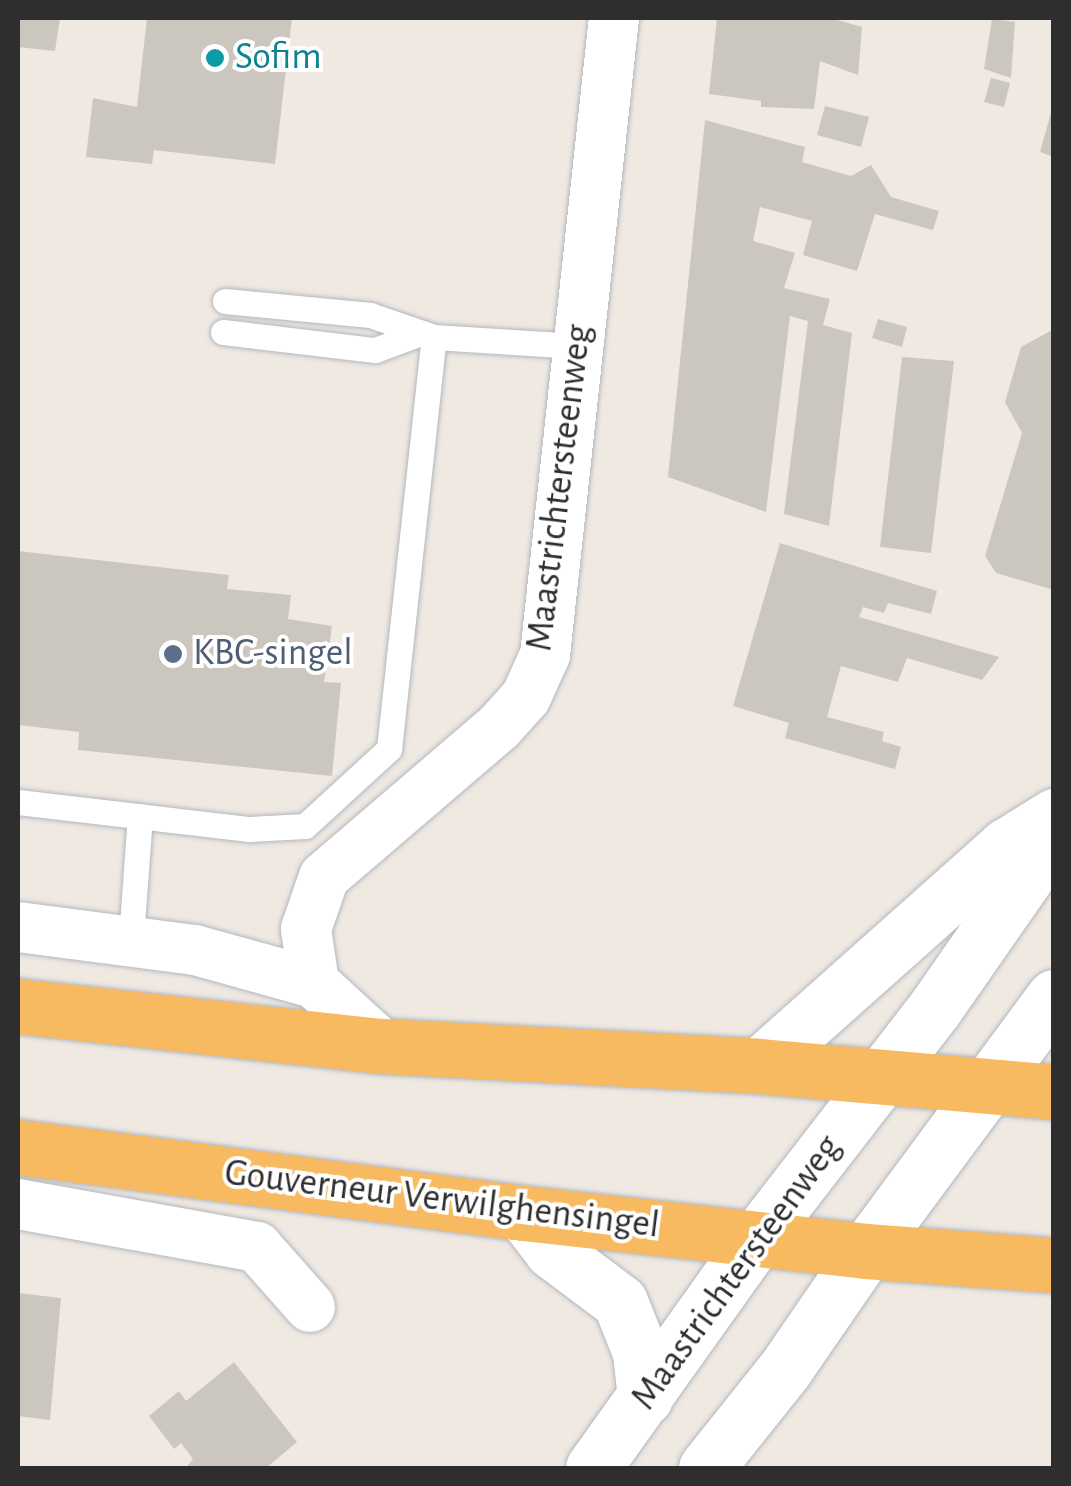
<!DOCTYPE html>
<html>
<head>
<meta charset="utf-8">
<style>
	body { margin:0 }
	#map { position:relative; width:1071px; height:1486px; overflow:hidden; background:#efe9e1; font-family:"Alegreya Sans",sans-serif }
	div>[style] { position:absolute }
	.building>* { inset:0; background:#cbc7bf }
	.roads { filter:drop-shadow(0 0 2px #b4b7c1) drop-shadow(0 0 2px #b4b7c1) }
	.service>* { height:25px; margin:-12.5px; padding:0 12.5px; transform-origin:12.5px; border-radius:12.5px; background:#fff }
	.minor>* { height:50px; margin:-25px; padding:0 25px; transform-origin:25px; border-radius:25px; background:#fff }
	.secondary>* { height:55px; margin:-27.5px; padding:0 27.5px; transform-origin:27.5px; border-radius:27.5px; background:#fff }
	.trunk>* { height:55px; margin:-27.5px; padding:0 27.5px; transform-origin:27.5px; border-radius:27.5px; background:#f8ba60 }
	.dots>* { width:28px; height:28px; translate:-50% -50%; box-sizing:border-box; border:5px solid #fff; border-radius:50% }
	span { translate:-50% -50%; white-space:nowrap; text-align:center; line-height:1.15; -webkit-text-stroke:8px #fff; paint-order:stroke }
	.culture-label { font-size:38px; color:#0d838f }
	.left { translate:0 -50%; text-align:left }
	.street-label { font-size:38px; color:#2e2e2e }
	.service-label { font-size:38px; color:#4e5e75 }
	.frame { position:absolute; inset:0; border:20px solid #2e2e2e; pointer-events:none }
</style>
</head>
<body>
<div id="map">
	<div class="building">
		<div style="clip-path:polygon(18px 18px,60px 18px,55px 51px,18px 47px)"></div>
		<div style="clip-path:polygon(147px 18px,292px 18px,275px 164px,154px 150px,152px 164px,86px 157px,93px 98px,137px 107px)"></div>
		<div style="clip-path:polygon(717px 18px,830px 18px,862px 27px,858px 75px,820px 61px,814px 109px,761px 107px,761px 101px,709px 94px)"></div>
		<div style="clip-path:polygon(992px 19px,1015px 22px,1011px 78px,984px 69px)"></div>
		<div style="clip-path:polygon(991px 78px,1010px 83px,1004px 107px,984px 102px)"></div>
		<div style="clip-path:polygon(825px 106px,869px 117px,861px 147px,817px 135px)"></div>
		<div style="clip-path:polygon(1052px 109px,1054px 109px,1054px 157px,1040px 152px)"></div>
		<div style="clip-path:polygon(705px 120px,805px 147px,802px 162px,851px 176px,871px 165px,891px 197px,939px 211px,933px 230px,875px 214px,857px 271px,803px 255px,812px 221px,760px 207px,753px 241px,795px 253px,784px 288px,830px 299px,823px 325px,852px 333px,829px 526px,784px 514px,808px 321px,790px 316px,766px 512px,668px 477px)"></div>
		<div style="clip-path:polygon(878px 319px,907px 327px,902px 347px,872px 338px)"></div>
		<div style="clip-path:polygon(1054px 329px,1054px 590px,996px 573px,985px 556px,1022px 433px,1005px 402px,1021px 347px)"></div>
		<div style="clip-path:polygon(902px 357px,954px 361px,931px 553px,880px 547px)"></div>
		<div style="clip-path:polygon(780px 543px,937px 591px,931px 614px,888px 603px,884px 613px,863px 607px,859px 617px,999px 657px,982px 680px,907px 658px,898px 682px,841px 666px,827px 717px,884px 732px,882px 741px,901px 747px,895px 769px,785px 738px,789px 723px,733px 706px)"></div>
		<div style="clip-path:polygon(18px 551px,229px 575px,227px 589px,291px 595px,288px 619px,332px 626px,324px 682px,341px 683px,332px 776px,78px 750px,79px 732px,18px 725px)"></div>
		<div style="clip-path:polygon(18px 1293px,61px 1298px,50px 1420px,18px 1416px)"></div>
		<div style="clip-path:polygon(234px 1362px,297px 1442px,266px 1468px,186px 1468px,193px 1459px,181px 1443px,174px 1449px,149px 1416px,179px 1391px,186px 1401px)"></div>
	</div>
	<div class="roads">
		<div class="service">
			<div style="left:225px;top:301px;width:146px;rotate:5.5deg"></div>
			<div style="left:370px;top:315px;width:68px;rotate:19deg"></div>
			<div style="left:434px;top:337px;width:143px;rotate:3.6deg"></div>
			<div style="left:223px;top:332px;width:153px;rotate:6.8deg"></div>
			<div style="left:375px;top:350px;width:46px;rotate:-20.4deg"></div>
			<div style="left:18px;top:802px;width:233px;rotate:6.7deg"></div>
			<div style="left:249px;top:829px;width:56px;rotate:-3.1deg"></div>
			<div style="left:305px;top:826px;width:114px;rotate:-42.5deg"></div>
			<div style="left:389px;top:749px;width:414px;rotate:-83.8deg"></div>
			<div style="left:131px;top:938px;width:122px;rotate:-85.8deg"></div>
		</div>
		<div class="minor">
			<div style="left:18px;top:927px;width:178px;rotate:7.4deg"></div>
			<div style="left:195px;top:950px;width:123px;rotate:15.5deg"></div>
			<div style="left:314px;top:983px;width:93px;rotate:42.4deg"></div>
			<div style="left:314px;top:983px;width:55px;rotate:-98.4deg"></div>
			<div style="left:306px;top:929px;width:55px;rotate:-70.9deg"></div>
			<div style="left:324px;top:877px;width:230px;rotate:-40.6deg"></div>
			<div style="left:499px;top:727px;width:40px;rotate:-48deg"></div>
			<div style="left:526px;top:697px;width:46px;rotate:-65.7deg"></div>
			<div style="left:545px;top:655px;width:641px;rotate:-83.82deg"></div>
			<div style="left:18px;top:1204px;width:243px;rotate:10.2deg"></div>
			<div style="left:257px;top:1247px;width:80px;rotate:48.5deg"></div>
		</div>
		<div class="secondary">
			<div style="left:759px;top:1066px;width:331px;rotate:-41.7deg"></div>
			<div style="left:1006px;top:846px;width:57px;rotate:-32deg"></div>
			<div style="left:523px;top:1213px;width:48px;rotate:52.7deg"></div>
			<div style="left:552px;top:1251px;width:85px;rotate:36.9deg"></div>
			<div style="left:620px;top:1302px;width:54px;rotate:68.2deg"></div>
			<div style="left:640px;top:1352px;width:46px;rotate:83.8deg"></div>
			<div style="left:593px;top:1468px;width:284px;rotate:-54.5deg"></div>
			<div style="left:758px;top:1237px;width:289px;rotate:-52.3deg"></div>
			<div style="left:935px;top:1008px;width:208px;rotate:-55.2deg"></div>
			<div style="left:706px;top:1468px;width:127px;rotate:-51.4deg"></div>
			<div style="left:785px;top:1369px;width:143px;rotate:-55.5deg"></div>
			<div style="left:866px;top:1251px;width:316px;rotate:-53.5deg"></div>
		</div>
		<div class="trunk">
			<div style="left:18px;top:1006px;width:367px;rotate:6.3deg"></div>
			<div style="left:383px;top:1046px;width:377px;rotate:3deg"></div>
			<div style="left:759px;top:1066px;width:296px;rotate:5deg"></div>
			<div style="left:18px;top:1147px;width:509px;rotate:7.45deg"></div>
			<div style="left:523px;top:1213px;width:345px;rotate:6.3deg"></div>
			<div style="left:866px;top:1251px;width:189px;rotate:4.3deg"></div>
		</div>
	</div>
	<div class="dots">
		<div style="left:215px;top:58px;background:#0f9aa8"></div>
		<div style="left:173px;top:654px;background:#5c6f8a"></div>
	</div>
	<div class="culture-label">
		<span class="left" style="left:235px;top:58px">Sofim</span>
	</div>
	<div class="street-label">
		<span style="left:560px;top:488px;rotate:-83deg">Maastrichtersteenweg</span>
		<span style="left:442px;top:1200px;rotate:7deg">Gouverneur Verwilghensingel</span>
		<span style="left:737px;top:1273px;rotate:-54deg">Maastrichtersteenweg</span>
	</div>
	<div class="service-label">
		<span class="left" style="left:193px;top:654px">KBC-singel</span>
	</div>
	<div class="frame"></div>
</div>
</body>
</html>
